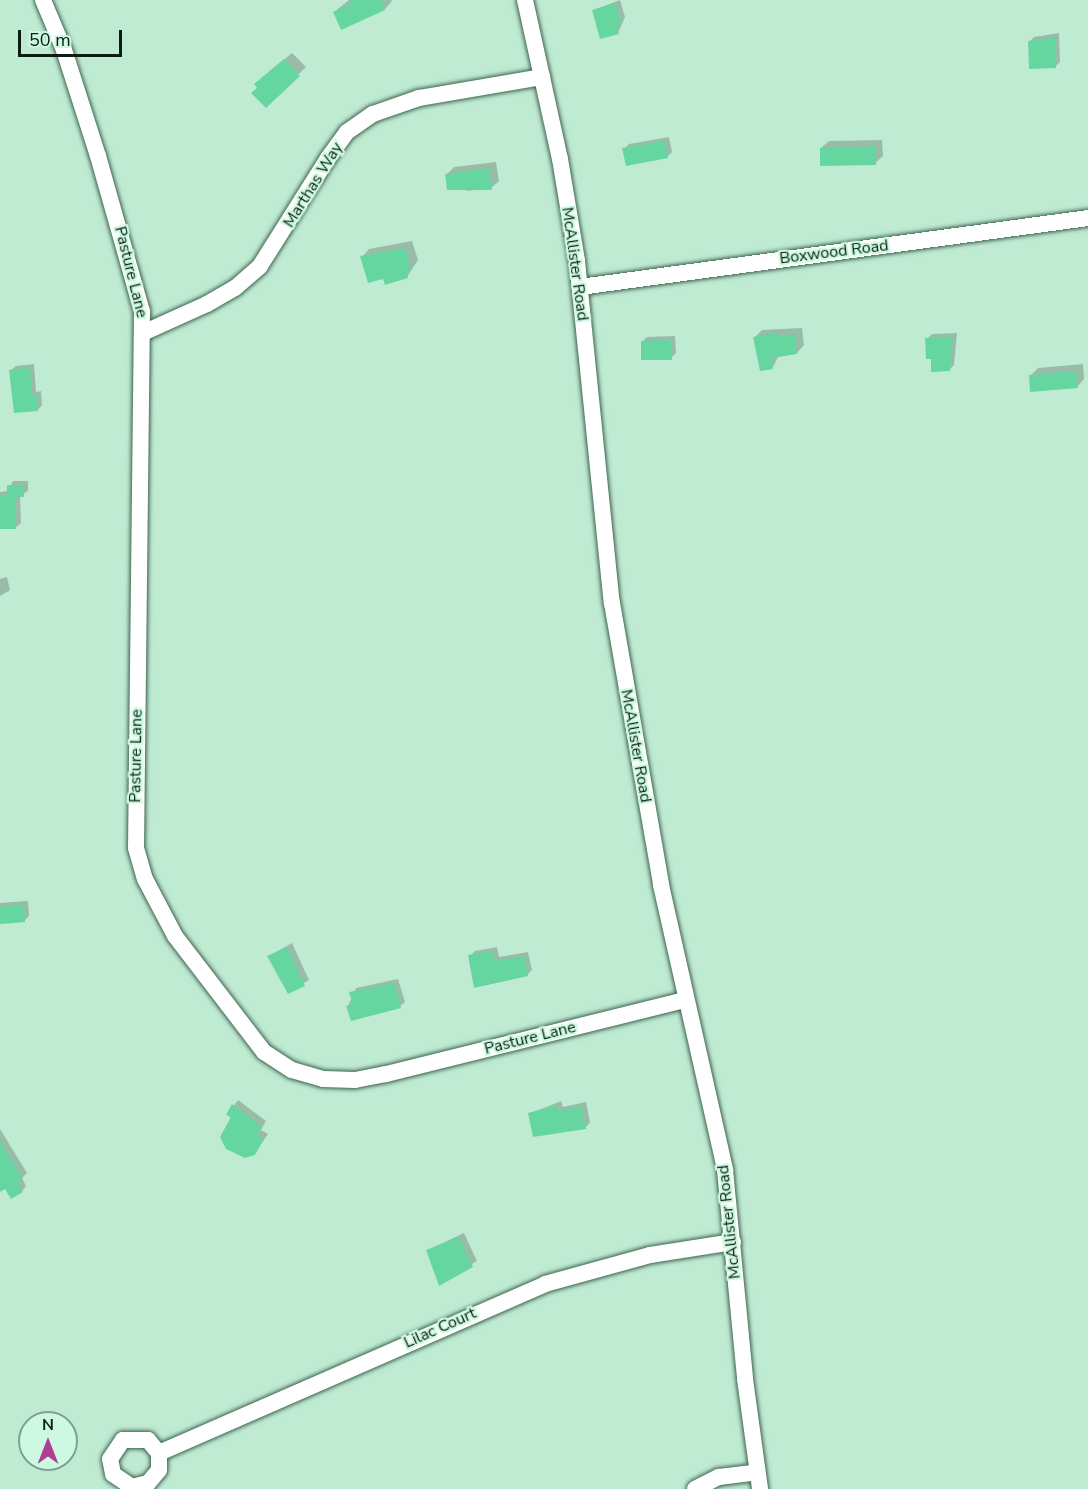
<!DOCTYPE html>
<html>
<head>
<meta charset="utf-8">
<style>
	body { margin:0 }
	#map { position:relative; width:1088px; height:1489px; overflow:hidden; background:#c0ebd3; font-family:"Nunito Sans",sans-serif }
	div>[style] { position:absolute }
	.shadow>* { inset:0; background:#0003 }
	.building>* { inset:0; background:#66d6a0 }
	.roads { filter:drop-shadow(0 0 2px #3d644f) drop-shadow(0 0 2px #3d644f) }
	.street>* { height:16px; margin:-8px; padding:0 8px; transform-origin:8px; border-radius:8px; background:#fff }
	span { translate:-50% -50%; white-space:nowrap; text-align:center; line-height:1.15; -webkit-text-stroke:4.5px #cdf9e0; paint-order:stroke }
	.street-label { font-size:16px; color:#0d1d15 }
	.north { position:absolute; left:18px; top:1411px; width:60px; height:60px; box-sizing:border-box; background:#cdf9e0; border:2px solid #80a18f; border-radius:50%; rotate:0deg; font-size:16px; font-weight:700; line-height:24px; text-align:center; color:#0d1d15 }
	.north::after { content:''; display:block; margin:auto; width:21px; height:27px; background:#b23c92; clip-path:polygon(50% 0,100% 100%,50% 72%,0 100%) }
	.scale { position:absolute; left:18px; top:30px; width:104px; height:27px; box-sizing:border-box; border:3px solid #0d1d15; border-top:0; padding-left:8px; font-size:18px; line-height:21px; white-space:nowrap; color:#0d1d15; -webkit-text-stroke:4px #cdf9e0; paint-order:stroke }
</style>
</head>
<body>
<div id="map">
	<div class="shadow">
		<div style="clip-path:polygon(349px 0,391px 0,392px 1px,385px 9px,342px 28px,334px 12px)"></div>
		<div style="clip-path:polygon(620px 0,625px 17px,618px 33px,594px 10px)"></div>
		<div style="clip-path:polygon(1059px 33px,1060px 62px,1055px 67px,1030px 41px,1034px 37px)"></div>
		<div style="clip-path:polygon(292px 53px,306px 67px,266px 106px,259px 87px,263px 77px)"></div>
		<div style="clip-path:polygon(669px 137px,672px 152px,667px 157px,624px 149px,629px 144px)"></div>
		<div style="clip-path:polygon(882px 140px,883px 156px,875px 163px,821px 148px,829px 141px)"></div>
		<div style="clip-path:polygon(496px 162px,499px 181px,491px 188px,467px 191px,466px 186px,447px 174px,454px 167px)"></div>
		<div style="clip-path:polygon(412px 241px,418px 260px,407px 277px,384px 277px,362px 257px,369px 249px)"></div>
		<div style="clip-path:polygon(802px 328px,804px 345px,797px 353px,779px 355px,773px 367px,755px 337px,762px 330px)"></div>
		<div style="clip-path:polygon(957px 333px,954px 365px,950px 369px,932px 357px,927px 339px,932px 334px)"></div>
		<div style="clip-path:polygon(675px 336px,676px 353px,671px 358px,642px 342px,647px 337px)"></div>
		<div style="clip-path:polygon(34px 364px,36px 392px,41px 391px,42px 405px,38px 410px,11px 370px,16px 366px)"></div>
		<div style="clip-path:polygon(1083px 364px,1084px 379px,1077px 387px,1031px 375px,1038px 368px)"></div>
		<div style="clip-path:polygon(13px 481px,28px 481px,28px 491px,20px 496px,21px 523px,16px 527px,0 528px,0 492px,8px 491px)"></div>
		<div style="clip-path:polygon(7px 577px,10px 590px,0 596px,0 579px)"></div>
		<div style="clip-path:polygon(28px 901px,29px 916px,24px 921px,0 923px,0 903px)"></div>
		<div style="clip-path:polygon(292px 943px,309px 980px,288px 992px,269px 956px)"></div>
		<div style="clip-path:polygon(497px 947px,499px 957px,528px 952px,532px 970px,527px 975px,470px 956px,475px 951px)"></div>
		<div style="clip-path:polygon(398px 979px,405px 1002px,400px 1006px,348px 1006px,356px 988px)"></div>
		<div style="clip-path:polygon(238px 1100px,266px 1121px,261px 1130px,268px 1134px,254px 1154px,228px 1114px)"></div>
		<div style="clip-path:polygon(561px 1101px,563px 1107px,586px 1102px,590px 1122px,586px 1127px,534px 1135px,529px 1114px)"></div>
		<div style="clip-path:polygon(0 1129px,27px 1173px,22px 1178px,26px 1186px,22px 1191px,0 1181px)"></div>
		<div style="clip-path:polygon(464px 1233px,477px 1261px,440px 1284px,428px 1250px)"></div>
	</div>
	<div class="building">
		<div style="clip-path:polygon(349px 0,381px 0,385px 10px,341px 30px,333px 12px,351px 4px)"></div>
		<div style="clip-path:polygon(615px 3px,622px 24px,616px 25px,619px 34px,600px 39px,592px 10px)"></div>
		<div style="clip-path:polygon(1055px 37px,1056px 68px,1029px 69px,1028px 41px)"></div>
		<div style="clip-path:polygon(284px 59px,300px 76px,266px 108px,251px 93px,257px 88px,254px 84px)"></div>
		<div style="clip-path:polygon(665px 141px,668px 158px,626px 166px,622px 148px)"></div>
		<div style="clip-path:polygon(876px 146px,876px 165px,820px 166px,820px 148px)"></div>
		<div style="clip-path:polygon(489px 168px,492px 190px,447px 190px,445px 174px)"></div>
		<div style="clip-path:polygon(405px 248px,411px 269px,406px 271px,408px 278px,385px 285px,383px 279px,368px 283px,360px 256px)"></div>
		<div style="clip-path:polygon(778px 333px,779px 337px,795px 334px,797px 354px,772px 358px,773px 369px,760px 371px,753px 337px)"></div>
		<div style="clip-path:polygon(953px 337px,950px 371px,931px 372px,931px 359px,926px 359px,925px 338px)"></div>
		<div style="clip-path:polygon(671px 340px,672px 360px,641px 360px,641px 341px)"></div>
		<div style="clip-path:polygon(30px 368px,32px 396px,37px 396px,38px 411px,14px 413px,9px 370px)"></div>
		<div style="clip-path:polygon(1076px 371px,1078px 388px,1030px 392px,1029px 375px)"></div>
		<div style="clip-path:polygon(7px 485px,23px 485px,24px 497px,16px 497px,16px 529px,0 529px,0 495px,7px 495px)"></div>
		<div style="clip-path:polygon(24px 905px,25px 922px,0 924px,0 907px)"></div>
		<div style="clip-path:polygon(287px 947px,305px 986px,288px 994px,267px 956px)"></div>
		<div style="clip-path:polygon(493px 951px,495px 961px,524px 956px,528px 976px,474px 988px,468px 955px)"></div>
		<div style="clip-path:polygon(394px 983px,401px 1008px,351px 1021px,346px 1006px,353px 1004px,349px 992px)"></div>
		<div style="clip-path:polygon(232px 1104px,262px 1127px,257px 1135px,264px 1139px,255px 1155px,245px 1158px,226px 1149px,220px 1137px,231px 1117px,226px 1115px)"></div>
		<div style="clip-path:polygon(557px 1105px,558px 1111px,581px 1106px,586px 1129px,533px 1137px,528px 1113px)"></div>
		<div style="clip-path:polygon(0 1141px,23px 1179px,17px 1182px,23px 1192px,11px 1199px,5px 1189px,0 1192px)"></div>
		<div style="clip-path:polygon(459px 1237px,473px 1267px,439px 1286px,426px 1250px)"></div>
	</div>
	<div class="roads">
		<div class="street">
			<div style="left:43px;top:0;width:54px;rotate:67.2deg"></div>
			<div style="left:64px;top:50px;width:111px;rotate:72.2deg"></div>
			<div style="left:98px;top:156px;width:161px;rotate:74.2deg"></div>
			<div style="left:142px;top:311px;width:537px;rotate:90.64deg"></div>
			<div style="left:136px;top:848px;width:32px;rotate:74deg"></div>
			<div style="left:145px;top:879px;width:64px;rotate:62.2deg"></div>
			<div style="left:175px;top:936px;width:146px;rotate:52.5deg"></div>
			<div style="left:264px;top:1052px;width:33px;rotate:33deg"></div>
			<div style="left:292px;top:1070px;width:32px;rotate:16deg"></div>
			<div style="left:323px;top:1079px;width:32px;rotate:2deg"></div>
			<div style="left:355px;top:1080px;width:32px;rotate:-11deg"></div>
			<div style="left:386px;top:1074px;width:308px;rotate:-13.9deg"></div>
			<div style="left:525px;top:0;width:163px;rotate:77.6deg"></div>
			<div style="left:560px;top:159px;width:103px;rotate:80.5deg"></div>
			<div style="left:577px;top:261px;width:344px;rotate:84.2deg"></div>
			<div style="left:612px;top:603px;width:286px;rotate:80.1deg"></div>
			<div style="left:661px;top:885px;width:292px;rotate:77.3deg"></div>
			<div style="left:725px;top:1170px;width:210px;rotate:84.5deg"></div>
			<div style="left:745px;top:1379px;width:111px;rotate:82.2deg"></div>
			<div style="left:580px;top:287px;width:513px;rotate:-7.73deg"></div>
			<div style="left:145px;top:332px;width:68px;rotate:-24.3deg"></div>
			<div style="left:207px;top:304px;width:32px;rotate:-30deg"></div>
			<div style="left:235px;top:288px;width:33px;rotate:-41deg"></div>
			<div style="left:260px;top:266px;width:128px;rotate:-57.8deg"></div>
			<div style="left:328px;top:158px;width:32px;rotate:-54deg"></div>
			<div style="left:347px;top:132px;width:32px;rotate:-35deg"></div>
			<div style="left:373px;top:114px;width:49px;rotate:-19.2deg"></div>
			<div style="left:419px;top:98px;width:125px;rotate:-9.7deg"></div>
			<div style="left:159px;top:1453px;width:17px;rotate:90deg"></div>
			<div style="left:159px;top:1470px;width:17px;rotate:130deg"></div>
			<div style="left:148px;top:1483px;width:16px;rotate:166deg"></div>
			<div style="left:132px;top:1487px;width:23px;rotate:-146deg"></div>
			<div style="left:113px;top:1474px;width:15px;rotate:-101deg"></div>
			<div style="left:110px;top:1459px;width:23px;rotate:-56deg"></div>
			<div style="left:123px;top:1440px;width:25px"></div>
			<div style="left:148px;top:1440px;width:17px;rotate:50deg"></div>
			<div style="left:159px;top:1453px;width:421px;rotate:-23.6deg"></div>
			<div style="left:545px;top:1284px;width:109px;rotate:-15.4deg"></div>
			<div style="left:650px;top:1255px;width:84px;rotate:-8.9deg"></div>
			<div style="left:695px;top:1489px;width:27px;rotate:-27deg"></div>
			<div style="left:719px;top:1477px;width:38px;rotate:-7deg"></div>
		</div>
	</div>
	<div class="street-label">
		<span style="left:313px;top:185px;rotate:-58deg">Marthas Way</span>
		<span style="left:834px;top:252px;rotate:-7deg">Boxwood Road</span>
		<span style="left:575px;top:264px;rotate:82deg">McAllister Road</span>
		<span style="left:131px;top:272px;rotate:76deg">Pasture Lane</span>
		<span style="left:636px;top:746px;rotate:80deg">McAllister Road</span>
		<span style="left:136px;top:756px;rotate:-89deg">Pasture Lane</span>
		<span style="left:530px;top:1038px;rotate:-14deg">Pasture Lane</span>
		<span style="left:729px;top:1222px;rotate:-96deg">McAllister Road</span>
		<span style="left:440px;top:1328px;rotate:-24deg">Lilac Court</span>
	</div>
	<div class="north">N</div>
	<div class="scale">50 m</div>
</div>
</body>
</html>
